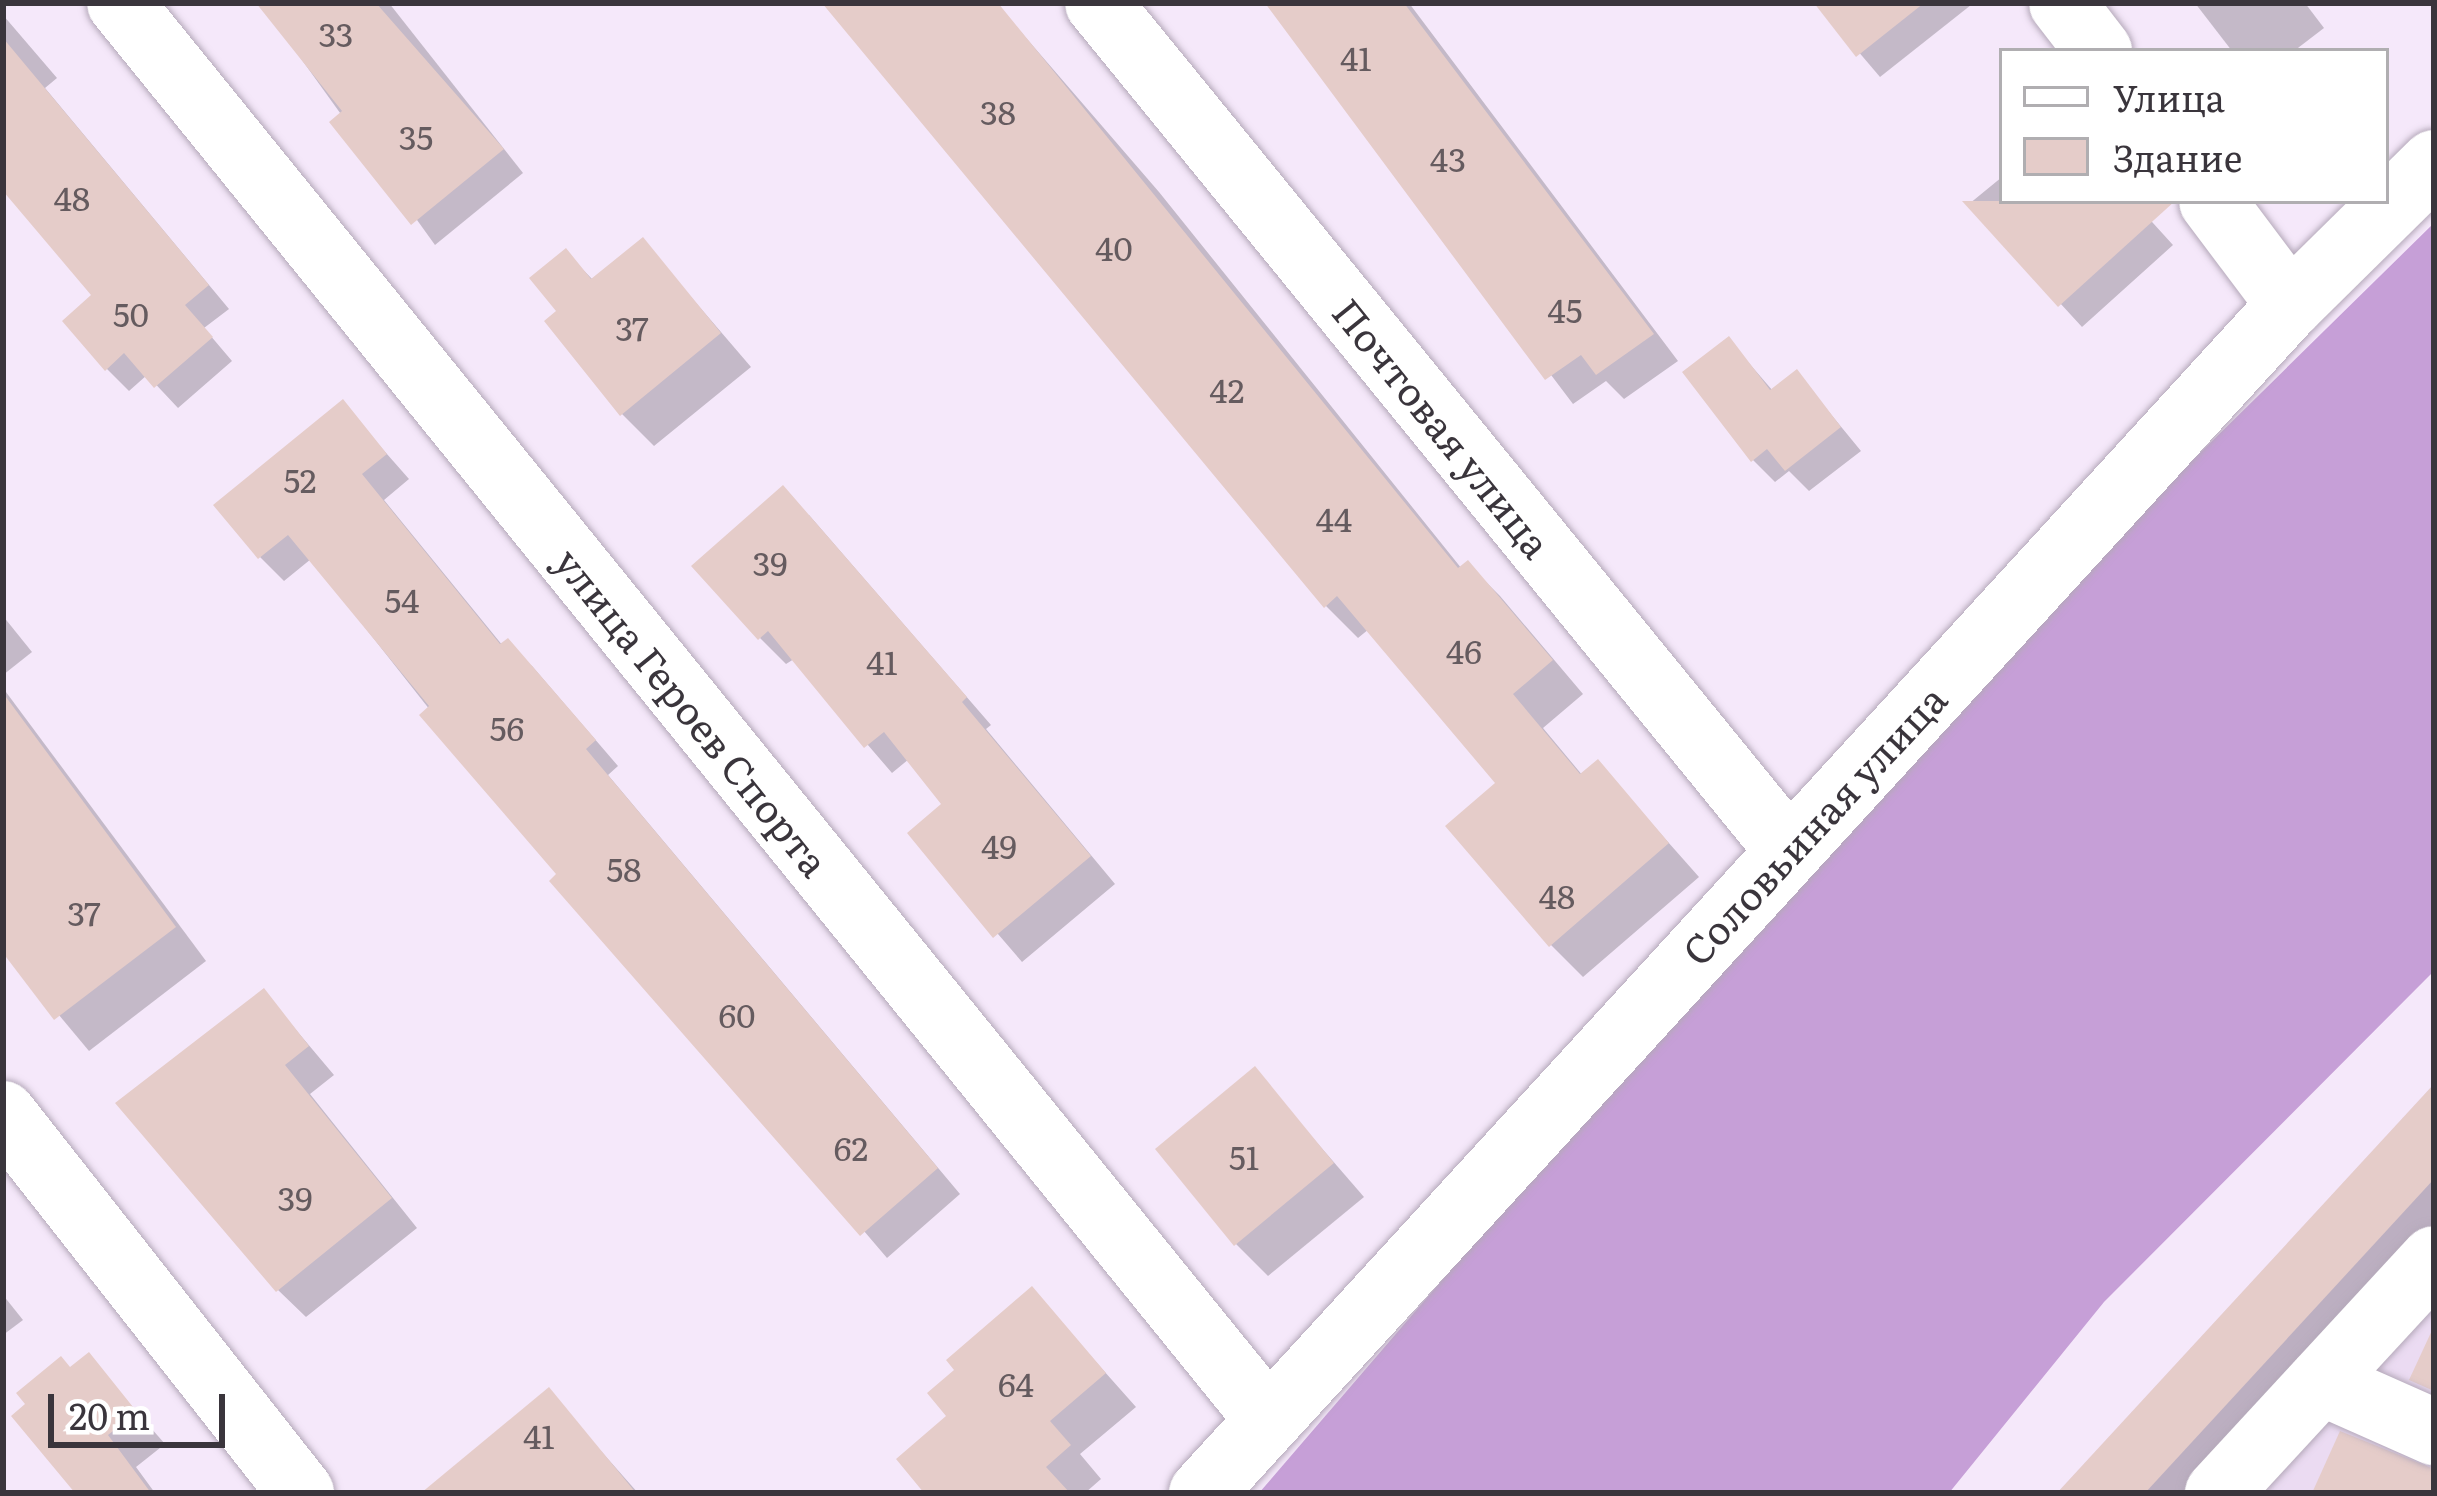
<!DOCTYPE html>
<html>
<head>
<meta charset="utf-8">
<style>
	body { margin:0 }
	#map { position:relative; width:2437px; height:1496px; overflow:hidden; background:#f5e8fa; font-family:Literata,serif }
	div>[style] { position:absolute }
	.built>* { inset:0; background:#ebdbf2 }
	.forest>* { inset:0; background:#c69fd7 }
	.shadow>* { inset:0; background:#0003 }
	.building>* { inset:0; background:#e5ccc9 }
	.roads { filter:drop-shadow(0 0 3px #b5a9ba) drop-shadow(0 0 3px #b5a9ba) }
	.minor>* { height:66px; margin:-33px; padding:0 33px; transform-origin:33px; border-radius:33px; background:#fff }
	span { translate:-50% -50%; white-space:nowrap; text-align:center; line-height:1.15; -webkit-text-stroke:12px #fff; paint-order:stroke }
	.number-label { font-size:33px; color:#655b5f }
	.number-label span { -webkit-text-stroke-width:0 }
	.street-label { font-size:39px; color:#3a353c }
	.frame { position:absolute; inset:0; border:6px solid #3a353c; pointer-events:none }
	.legend { position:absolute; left:1999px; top:48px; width:390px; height:156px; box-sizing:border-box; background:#fff; border:3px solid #b0aeb1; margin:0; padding:15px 21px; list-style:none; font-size:36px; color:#3a353c }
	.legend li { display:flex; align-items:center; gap:24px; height:60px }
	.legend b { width:60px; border:3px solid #b0aeb1 }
	.scale { position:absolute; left:48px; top:1394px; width:177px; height:54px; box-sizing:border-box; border:6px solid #3a353c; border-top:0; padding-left:15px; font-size:36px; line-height:42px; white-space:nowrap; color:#3a353c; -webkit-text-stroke:9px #fff; paint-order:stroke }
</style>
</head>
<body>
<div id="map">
	<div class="built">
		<div style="clip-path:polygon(2434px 1084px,2434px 1493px,2057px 1493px)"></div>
	</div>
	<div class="forest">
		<div style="clip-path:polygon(2434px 223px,2434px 971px,2104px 1302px,1949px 1493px,1259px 1493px,1548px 1157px,2042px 608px)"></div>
	</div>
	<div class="shadow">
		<div style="clip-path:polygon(261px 3px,389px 3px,523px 173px,435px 245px)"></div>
		<div style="clip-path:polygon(826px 3px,996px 3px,1159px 192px,1462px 569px,1468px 564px,1500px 596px,1583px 694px,1543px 728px,1583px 776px,1598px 763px,1699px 877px,1583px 977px,1551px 945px,1499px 783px,1369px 629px,1358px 638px,1326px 606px)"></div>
		<div style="clip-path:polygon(1269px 3px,1409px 3px,1678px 361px,1624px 399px,1606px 381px,1573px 404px)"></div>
		<div style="clip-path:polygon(1817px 3px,1970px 3px,1971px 5px,1880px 77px)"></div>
		<div style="clip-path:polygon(2195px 3px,2305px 3px,2324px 28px,2294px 51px,2232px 51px)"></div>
		<div style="clip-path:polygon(3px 15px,57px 78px,45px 88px,229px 309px,204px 328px,232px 361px,178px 408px,147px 375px,129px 391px,107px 369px,95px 296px,3px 187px)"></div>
		<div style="clip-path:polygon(2002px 177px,2002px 201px,2133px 201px,2173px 245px,2082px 327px,1969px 204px)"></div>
		<div style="clip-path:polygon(643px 241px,751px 367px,654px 446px,622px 414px,560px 311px,566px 252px,594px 281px)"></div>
		<div style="clip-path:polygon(1729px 340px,1773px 391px,1797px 373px,1861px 451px,1809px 491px,1789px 471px,1775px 482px,1753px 460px)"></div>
		<div style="clip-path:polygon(342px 403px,409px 479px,384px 500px,503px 646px,532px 666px,618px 766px,608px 775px,960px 1194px,887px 1258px,560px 875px,311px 559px,284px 581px,260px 557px)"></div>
		<div style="clip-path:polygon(809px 515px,991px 725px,986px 729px,1115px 884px,1022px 962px,911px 833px,945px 805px,909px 759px,892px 773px,794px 659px,786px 664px,760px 638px)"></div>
		<div style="clip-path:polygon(3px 616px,32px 652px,3px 675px)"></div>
		<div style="clip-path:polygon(3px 688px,206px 961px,89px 1051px,3px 948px)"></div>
		<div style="clip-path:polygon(264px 992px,334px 1075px,310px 1094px,417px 1228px,306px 1317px,278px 1290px)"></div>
		<div style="clip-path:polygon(1254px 1070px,1364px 1197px,1268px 1276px,1236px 1244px)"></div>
		<div style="clip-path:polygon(2434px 1088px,2434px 1263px,2222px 1493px,2061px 1493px)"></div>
		<div style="clip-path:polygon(1032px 1290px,1136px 1407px,1080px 1454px,1101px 1479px,1085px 1493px,928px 1493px,950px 1416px)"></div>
		<div style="clip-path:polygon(3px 1295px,23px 1320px,3px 1335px)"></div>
		<div style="clip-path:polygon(88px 1356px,165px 1444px,136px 1467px,155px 1493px,79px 1493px,71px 1370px)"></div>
		<div style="clip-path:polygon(548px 1391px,638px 1493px,442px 1493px)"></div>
	</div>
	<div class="building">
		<div style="clip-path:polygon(256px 3px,376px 3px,504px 149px,411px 225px,329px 122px,342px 111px)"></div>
		<div style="clip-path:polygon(822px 3px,998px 3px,1458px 568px,1468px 560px,1553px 660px,1513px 694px,1580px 774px,1598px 759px,1669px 843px,1549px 947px,1445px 826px,1495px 783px,1337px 596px,1324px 608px)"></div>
		<div style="clip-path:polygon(1265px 3px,1404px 3px,1654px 334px,1596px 375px,1581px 355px,1545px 380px)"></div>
		<div style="clip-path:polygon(1814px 3px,1924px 3px,1856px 57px)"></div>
		<div style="clip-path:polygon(3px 38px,209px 285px,185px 305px,213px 337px,154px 388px,124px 353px,105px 371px,62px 321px,91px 295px,3px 191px)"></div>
		<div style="clip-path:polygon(1962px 201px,2175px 201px,2058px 307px)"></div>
		<div style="clip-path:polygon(643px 237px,721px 333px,620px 416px,544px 321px,556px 311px,529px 278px,566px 248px,591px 279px)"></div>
		<div style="clip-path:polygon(1729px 336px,1770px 390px,1797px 369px,1841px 427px,1785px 471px,1767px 449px,1751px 462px,1682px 372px)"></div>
		<div style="clip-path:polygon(343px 399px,387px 454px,362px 474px,500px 644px,508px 638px,596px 740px,586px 749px,938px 1168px,860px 1236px,549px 881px,556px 874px,419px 715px,429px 706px,288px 535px,258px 559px,213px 505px)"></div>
		<div style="clip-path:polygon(783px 485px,967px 697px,962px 702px,1091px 856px,993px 938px,907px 833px,941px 804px,884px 732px,864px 748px,768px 631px,758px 640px,691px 566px)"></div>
		<div style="clip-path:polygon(3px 693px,176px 927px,54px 1020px,3px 953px)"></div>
		<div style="clip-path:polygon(264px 988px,309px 1046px,285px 1065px,392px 1198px,276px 1292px,115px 1103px)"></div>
		<div style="clip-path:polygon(1255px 1066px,1334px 1163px,1234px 1246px,1155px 1149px)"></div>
		<div style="clip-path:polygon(2434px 1084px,2434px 1179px,2145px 1493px,2057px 1493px)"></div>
		<div style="clip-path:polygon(1032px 1286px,1106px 1373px,1050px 1421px,1071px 1445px,1046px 1467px,1070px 1493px,924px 1493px,896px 1459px,946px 1416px,927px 1393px,954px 1370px,946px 1360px)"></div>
		<div style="clip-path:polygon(2434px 1326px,2434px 1391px,2409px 1380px)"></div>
		<div style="clip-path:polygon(89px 1352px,137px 1412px,108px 1435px,151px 1493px,75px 1493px,11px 1416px,25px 1404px,16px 1393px,61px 1356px,70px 1367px)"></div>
		<div style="clip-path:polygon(549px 1387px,636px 1493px,421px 1493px)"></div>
		<div style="clip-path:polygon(2340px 1431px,2434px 1469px,2434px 1493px,2312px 1493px)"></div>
	</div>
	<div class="roads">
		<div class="minor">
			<div style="left:120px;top:3px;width:1821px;rotate:50.97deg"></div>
			<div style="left:1098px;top:3px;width:1094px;rotate:50.82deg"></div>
			<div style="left:2062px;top:3px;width:61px;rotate:52.4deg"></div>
			<div style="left:2212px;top:201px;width:130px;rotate:53.1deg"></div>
			<div style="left:3px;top:1114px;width:482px;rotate:51.8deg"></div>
			<div style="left:2321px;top:1382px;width:124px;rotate:23.9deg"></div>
			<div style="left:1202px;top:1493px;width:1611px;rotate:-47.52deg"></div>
			<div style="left:2290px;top:305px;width:202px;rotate:-44.6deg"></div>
			<div style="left:2218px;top:1493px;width:318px;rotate:-47.3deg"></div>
		</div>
	</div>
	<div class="number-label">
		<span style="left:336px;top:33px">33</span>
		<span style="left:1356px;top:57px">41</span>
		<span style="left:998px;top:111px">38</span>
		<span style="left:416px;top:136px">35</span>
		<span style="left:1448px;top:158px">43</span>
		<span style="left:72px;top:197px">48</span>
		<span style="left:1114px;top:247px">40</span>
		<span style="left:1565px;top:309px">45</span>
		<span style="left:131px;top:313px">50</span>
		<span style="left:632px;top:327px">37</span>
		<span style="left:1227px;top:389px">42</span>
		<span style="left:300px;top:479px">52</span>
		<span style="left:1334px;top:518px">44</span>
		<span style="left:770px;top:562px">39</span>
		<span style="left:402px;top:599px">54</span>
		<span style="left:1464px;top:650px">46</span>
		<span style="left:882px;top:661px">41</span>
		<span style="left:507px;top:727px">56</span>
		<span style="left:999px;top:845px">49</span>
		<span style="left:624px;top:868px">58</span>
		<span style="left:1557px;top:895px">48</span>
		<span style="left:84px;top:912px">37</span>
		<span style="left:737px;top:1014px">60</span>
		<span style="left:851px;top:1147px">62</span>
		<span style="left:1244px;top:1156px">51</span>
		<span style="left:295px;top:1197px">39</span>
		<span style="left:1016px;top:1383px">64</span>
		<span style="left:539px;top:1435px">41</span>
	</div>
	<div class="street-label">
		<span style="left:1443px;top:427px;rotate:51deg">Почтовая улица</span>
		<span style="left:693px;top:711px;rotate:51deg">улица Героев Спорта</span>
		<span style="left:1813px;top:824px;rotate:-47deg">Соловьиная улица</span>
	</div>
	<div class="frame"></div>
	<ul class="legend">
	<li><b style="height:15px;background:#fff"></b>Улица</li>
	<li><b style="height:33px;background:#e5ccc9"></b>Здание</li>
	</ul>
	<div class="scale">20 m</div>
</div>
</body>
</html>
